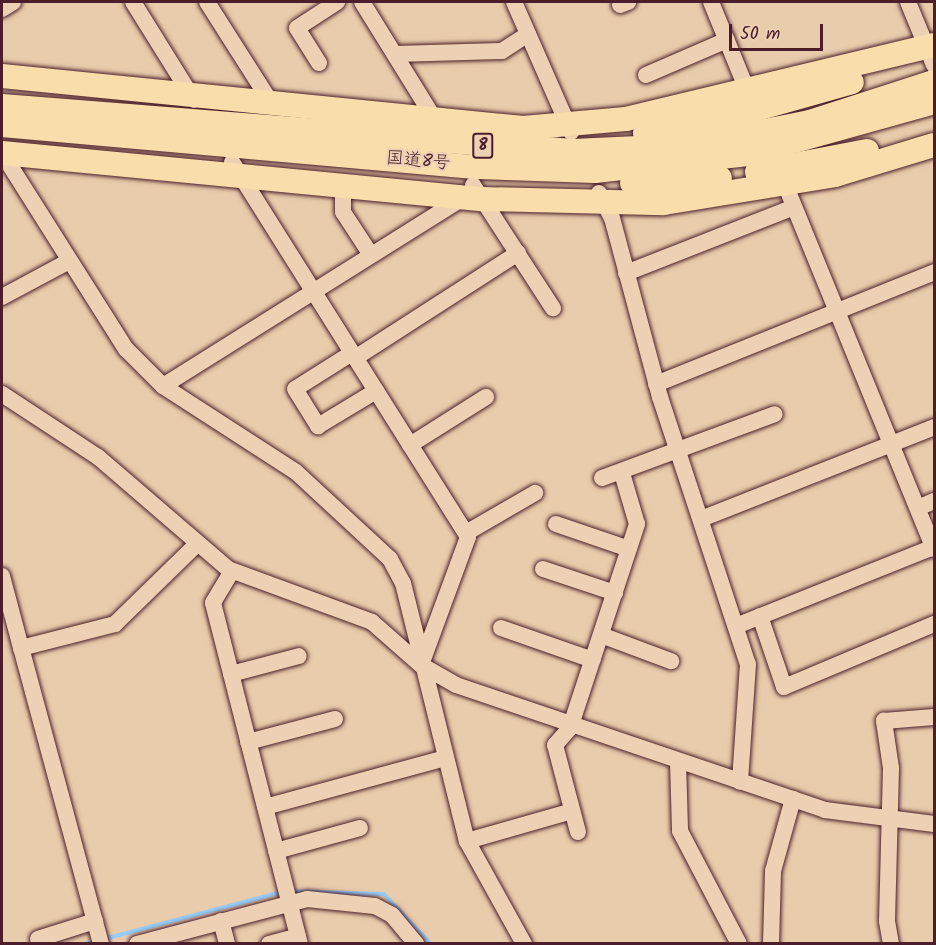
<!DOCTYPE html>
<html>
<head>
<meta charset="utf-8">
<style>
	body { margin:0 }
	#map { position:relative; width:936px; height:945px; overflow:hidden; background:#e9ccab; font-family:Kalam,"Klee One",sans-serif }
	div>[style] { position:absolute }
	.stream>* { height:4px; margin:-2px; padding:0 2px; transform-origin:2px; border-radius:2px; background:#98cdf6 }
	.roads { filter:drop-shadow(0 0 2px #4a1f2b) drop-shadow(0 0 2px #4a1f2b) }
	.minor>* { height:16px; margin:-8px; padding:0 8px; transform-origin:8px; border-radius:8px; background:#eed1b4 }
	.highway>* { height:24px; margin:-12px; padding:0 12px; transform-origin:12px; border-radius:12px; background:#f9ddab }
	span { translate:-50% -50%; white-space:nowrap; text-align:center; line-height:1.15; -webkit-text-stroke:4.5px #eed1b4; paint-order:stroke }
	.shield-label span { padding:2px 4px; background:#eed1b4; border:2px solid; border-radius:4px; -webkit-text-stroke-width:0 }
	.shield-label { font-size:16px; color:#4a1f2b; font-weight:700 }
	.street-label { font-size:18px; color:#4a1f2b }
	.frame { position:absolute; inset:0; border:3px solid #4a1f2b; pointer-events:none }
	.scale { position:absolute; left:729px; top:24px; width:94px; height:27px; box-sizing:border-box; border:3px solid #4a1f2b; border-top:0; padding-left:8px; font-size:18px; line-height:21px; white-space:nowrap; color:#4a1f2b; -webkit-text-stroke:4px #eed1b4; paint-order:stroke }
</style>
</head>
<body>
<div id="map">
	<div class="stream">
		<div style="left:289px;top:891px;width:95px;rotate:1.8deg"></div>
		<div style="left:384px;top:894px;width:69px;rotate:46.8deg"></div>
		<div style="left:104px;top:939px;width:184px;rotate:-14.8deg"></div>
		<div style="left:85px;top:944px;width:11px;rotate:-15deg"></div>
	</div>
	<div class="roads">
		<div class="minor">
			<div style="left:133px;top:2px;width:115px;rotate:58.1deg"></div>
			<div style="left:207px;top:2px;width:117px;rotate:57.5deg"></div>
			<div style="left:362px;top:2px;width:142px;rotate:58.2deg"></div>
			<div style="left:514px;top:2px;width:142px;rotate:66.3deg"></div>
			<div style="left:711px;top:2px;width:97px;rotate:67.7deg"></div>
			<div style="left:908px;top:2px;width:68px;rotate:67.6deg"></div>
			<div style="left:620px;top:5px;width:9px;rotate:-21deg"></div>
			<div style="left:2px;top:9px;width:13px;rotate:-32deg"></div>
			<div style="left:395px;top:54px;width:107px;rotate:-1.6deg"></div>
			<div style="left:502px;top:51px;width:31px;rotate:-33deg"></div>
			<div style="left:319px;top:63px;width:41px;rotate:-122.2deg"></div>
			<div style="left:297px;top:28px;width:48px;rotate:-33deg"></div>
			<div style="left:646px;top:75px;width:88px;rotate:-23.4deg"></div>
			<div style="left:2px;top:153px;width:232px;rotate:57.7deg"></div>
			<div style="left:126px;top:349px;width:52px;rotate:45deg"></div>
			<div style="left:163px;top:386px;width:158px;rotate:32.9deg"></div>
			<div style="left:296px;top:472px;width:128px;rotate:42.8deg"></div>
			<div style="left:390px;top:559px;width:27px;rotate:62deg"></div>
			<div style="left:403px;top:583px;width:266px;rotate:76.1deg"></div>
			<div style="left:467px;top:841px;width:118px;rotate:61deg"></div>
			<div style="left:232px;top:162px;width:443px;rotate:57.8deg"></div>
			<div style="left:468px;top:537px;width:136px;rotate:110.2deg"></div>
			<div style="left:785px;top:184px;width:394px;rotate:67.8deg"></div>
			<div style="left:343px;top:185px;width:27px;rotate:90deg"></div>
			<div style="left:343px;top:212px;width:51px;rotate:56.9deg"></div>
			<div style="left:473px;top:185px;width:147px;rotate:57deg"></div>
			<div style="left:599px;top:193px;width:28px;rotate:63deg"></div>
			<div style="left:612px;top:218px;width:185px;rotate:75deg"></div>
			<div style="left:660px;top:397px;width:281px;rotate:71.8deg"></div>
			<div style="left:748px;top:664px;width:118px;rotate:93.9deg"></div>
			<div style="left:626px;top:273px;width:180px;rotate:-21.4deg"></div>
			<div style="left:2px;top:297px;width:76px;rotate:-28.2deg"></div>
			<div style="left:352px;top:353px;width:67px;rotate:147.7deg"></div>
			<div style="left:295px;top:389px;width:44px;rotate:58.1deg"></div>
			<div style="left:318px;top:426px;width:68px;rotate:-31.1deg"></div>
			<div style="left:355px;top:358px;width:194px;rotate:-32.8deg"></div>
			<div style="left:656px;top:384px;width:300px;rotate:-21.9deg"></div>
			<div style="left:163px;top:386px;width:355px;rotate:-32.1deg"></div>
			<div style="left:2px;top:394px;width:115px;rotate:33.3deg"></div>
			<div style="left:98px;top:457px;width:172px;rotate:40.7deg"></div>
			<div style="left:228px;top:569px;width:153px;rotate:20.2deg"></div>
			<div style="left:372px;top:622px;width:65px;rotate:41.3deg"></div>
			<div style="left:421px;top:665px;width:40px;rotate:29.7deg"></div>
			<div style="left:456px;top:685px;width:390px;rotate:18.7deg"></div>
			<div style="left:825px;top:810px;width:110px;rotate:7.3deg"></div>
			<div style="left:410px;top:445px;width:90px;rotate:-32.3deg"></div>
			<div style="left:602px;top:478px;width:184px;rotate:-20.3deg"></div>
			<div style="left:918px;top:508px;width:17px;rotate:-24deg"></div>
			<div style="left:701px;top:519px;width:251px;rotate:-21.5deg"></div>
			<div style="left:556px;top:524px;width:77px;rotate:18.9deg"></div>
			<div style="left:466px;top:533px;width:80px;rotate:-30.1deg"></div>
			<div style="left:543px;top:569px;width:76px;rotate:18.4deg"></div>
			<div style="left:232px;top:571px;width:37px;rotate:121deg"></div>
			<div style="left:213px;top:603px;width:352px;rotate:75.7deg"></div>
			<div style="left:2px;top:576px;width:74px;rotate:75.2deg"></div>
			<div style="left:760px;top:616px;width:75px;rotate:71.3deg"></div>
			<div style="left:784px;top:687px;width:163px;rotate:-22.8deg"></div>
			<div style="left:736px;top:626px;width:213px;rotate:-21.8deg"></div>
			<div style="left:501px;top:628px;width:97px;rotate:19.2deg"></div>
			<div style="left:601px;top:635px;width:75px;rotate:20.4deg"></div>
			<div style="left:231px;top:674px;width:70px;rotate:-14.8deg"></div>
			<div style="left:248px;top:742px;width:90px;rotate:-14.8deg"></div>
			<div style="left:678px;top:762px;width:69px;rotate:88.3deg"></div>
			<div style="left:680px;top:831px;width:127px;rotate:62.4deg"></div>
			<div style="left:265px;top:807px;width:187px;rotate:-15.2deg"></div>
			<div style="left:578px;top:832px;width:90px;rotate:-104.8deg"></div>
			<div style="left:555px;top:745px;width:23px;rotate:-49deg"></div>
			<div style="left:570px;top:728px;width:215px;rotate:-71.8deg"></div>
			<div style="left:637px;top:524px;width:53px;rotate:-106.4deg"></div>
			<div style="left:467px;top:841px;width:109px;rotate:-15.9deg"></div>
			<div style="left:276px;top:851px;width:87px;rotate:-15.3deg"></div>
			<div style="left:221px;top:921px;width:24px;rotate:75deg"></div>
			<div style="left:38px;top:939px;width:60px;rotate:-17.5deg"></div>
			<div style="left:101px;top:944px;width:307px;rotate:-105.1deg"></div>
			<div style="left:21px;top:648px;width:97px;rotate:-14.3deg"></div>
			<div style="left:115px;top:624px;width:113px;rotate:-44.3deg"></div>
			<div style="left:137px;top:944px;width:176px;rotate:-14.8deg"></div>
			<div style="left:307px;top:899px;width:68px;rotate:5.9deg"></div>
			<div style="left:375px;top:906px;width:19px;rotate:28deg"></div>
			<div style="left:392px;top:915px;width:38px;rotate:50deg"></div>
			<div style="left:269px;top:944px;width:30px;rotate:-15deg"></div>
			<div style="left:771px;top:944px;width:73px;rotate:-88.4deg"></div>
			<div style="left:773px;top:871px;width:75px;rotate:-74.5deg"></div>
			<div style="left:891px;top:944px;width:23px;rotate:-100deg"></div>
			<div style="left:887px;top:921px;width:153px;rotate:-88.5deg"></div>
			<div style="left:891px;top:768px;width:48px;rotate:-98.5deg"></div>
			<div style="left:884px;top:721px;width:50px;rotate:-4.6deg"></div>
		</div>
		<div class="highway">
			<div style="left:2px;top:76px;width:524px;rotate:5.7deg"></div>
			<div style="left:523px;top:128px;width:103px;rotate:-5deg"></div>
			<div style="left:626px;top:119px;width:317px;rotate:-13.5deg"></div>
			<div style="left:2px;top:106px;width:573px;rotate:4.51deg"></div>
			<div style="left:573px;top:151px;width:87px;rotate:-2.6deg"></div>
			<div style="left:660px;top:147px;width:86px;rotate:-8deg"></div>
			<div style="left:745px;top:135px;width:66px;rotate:-11.3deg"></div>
			<div style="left:810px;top:122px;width:130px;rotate:-17.9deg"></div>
			<div style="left:2px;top:125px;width:477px;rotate:5.1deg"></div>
			<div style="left:477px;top:167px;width:118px;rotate:1.9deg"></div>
			<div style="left:595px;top:171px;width:154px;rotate:-6.3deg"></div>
			<div style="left:748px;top:154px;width:193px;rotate:-15.6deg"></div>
			<div style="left:645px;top:133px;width:74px;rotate:-10.1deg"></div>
			<div style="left:718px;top:120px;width:139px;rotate:-15.8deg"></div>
			<div style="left:2px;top:153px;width:482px;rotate:5.5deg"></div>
			<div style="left:482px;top:199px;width:182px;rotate:1.3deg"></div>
			<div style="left:664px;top:203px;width:173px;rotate:-9.3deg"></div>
			<div style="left:835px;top:175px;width:103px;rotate:-16.9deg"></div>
			<div style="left:757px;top:172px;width:112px;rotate:-10.8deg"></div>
			<div style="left:632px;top:183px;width:88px;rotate:-3.3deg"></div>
		</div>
	</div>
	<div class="shield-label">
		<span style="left:483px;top:146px">8</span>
	</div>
	<div class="street-label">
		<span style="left:418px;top:162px;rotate:5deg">国道8号</span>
	</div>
	<div class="frame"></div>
	<div class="scale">50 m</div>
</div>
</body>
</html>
